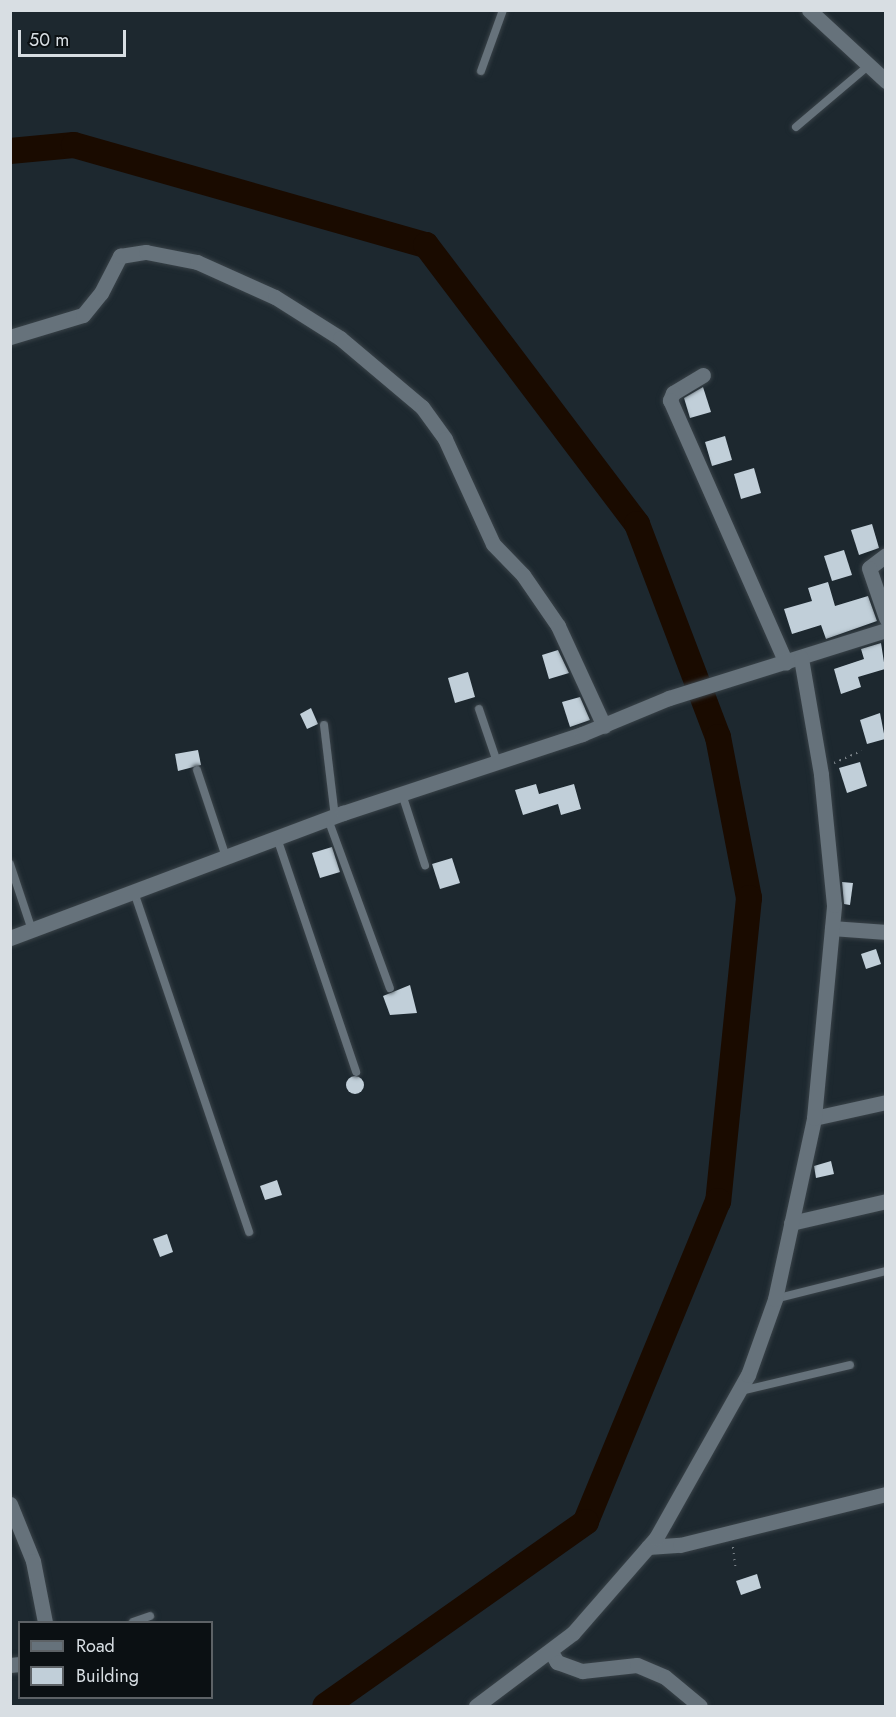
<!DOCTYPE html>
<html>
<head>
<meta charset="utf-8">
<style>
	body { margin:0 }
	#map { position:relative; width:896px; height:1717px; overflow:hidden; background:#1d282f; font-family:Jost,sans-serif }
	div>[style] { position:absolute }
	.river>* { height:26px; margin:-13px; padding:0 13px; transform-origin:13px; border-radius:13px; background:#1a0b00 }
	.building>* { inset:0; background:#c1cfd9 }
	.round { border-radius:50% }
	.path>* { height:2px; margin-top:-1px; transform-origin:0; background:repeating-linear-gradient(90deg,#788086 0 1.5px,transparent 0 6px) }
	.roads { filter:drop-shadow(0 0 2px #394248) drop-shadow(0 0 2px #394248) }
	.lane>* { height:8px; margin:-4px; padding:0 4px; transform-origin:4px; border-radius:4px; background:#66727b }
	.street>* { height:15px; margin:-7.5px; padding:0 7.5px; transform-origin:7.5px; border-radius:7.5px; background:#66727b }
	span { translate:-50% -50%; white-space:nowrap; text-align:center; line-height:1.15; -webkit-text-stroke:6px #0b1013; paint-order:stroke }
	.frame { position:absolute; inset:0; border:12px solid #d8dee3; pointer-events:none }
	.legend { position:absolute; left:18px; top:1621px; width:195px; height:78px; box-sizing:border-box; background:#0b1013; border:2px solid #5d6266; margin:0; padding:8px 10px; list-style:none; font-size:18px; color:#d8dee3 }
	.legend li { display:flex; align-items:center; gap:12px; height:30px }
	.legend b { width:30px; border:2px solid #5d6266 }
	.scale { position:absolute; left:18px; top:30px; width:108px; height:27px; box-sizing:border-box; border:3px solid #d8dee3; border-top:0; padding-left:8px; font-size:18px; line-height:21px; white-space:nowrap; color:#d8dee3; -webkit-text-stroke:4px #0b1013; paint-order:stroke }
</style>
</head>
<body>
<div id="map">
	<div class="river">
		<div style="left:10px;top:151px;width:64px;rotate:-5.4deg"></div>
		<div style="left:74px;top:145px;width:366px;rotate:15.9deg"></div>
		<div style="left:426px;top:245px;width:350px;rotate:52.9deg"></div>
		<div style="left:637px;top:524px;width:228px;rotate:69.2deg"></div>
		<div style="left:718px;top:737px;width:164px;rotate:79.1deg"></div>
		<div style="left:749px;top:898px;width:305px;rotate:95.8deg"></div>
		<div style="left:718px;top:1201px;width:347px;rotate:112.4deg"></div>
		<div style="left:586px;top:1522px;width:319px;rotate:144.8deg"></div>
	</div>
	<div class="building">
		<div style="clip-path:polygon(703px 387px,711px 412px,690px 418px,684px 398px)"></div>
		<div style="clip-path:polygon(725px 436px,732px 460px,712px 466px,705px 442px)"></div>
		<div style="clip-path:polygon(754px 468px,761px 493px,741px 499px,734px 474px)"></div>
		<div style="clip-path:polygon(872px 524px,879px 548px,859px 555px,851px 530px)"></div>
		<div style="clip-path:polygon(844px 550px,852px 575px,832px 581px,824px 556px)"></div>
		<div style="clip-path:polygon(828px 582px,835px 606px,868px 596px,877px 621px,826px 639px,821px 625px,792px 634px,784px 609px,812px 601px,808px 588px)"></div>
		<div style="clip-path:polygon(881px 643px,885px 669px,858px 677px,861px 687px,841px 694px,834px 669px,864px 659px,861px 649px)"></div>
		<div style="clip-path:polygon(558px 650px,569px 673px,549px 679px,542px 655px)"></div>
		<div style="clip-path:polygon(468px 672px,475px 697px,455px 703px,448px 678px)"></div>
		<div style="clip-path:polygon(580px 697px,590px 720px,570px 727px,562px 702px)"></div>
		<div style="clip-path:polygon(311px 708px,318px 724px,307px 729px,300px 714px)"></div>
		<div style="clip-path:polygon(880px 713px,885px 739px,867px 744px,860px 720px)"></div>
		<div style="clip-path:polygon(198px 750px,201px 765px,178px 771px,175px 754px)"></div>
		<div style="clip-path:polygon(860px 762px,867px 786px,847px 793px,839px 768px)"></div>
		<div style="clip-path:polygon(536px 784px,539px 794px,574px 784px,581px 809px,561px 815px,558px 804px,523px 815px,515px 790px)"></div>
		<div style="clip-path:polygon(332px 847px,340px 872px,320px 878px,312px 853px)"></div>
		<div style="clip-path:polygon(452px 858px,460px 883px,440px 889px,432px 864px)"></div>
		<div style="clip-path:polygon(842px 882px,853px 883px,850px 905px,844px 904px)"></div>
		<div style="clip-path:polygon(876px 949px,881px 964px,866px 969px,861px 954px)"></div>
		<div style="clip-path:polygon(410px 985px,417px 1013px,390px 1015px,383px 996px)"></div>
		<div class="round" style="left:346px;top:1076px;width:18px;height:18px"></div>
		<div style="clip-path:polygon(831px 1161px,834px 1174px,816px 1178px,814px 1166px)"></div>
		<div style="clip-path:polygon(277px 1180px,282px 1195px,265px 1200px,260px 1186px)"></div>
		<div style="clip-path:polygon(167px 1234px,173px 1252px,160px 1257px,153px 1239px)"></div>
		<div style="clip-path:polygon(757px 1574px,761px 1588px,741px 1595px,736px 1581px)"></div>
	</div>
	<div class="path">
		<div style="left:834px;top:763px;width:30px;rotate:-24deg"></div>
		<div style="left:733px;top:1547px;width:24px;rotate:83deg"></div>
	</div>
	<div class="roads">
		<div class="lane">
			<div style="left:481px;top:71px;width:65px;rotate:-70.2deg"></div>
			<div style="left:796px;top:127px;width:94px;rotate:-40.3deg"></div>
			<div style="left:479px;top:709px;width:56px;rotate:71.2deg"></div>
			<div style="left:324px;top:725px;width:93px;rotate:83.2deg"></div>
			<div style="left:197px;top:770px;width:92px;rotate:71.6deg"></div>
			<div style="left:402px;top:794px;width:75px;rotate:72.1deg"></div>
			<div style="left:328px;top:819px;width:180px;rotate:69.9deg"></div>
			<div style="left:277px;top:838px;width:247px;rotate:71.3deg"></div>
			<div style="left:10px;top:864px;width:70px;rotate:71.6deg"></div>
			<div style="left:134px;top:892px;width:359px;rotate:71.3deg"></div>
			<div style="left:775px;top:1299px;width:114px;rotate:-14.2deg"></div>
			<div style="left:741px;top:1391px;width:112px;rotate:-13.4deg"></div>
			<div style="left:133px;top:1622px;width:18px;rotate:-19deg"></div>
		</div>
		<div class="street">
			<div style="left:809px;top:10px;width:105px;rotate:42.7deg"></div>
			<div style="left:10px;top:337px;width:76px;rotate:-16.8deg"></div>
			<div style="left:83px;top:315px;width:28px;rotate:-51deg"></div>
			<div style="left:101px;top:293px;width:42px;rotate:-62.8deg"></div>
			<div style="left:120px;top:256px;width:26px;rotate:-9deg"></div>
			<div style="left:146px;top:252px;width:52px;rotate:11.1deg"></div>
			<div style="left:197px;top:262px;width:85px;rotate:24.2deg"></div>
			<div style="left:275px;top:297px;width:77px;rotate:32.2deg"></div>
			<div style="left:340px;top:338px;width:107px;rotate:40.1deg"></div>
			<div style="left:422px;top:407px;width:39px;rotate:54deg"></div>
			<div style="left:445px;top:439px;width:115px;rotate:65.4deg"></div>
			<div style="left:493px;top:544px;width:43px;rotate:45.9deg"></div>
			<div style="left:523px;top:575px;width:62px;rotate:55.5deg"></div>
			<div style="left:558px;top:626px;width:110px;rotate:65.3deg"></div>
			<div style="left:703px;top:375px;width:35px;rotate:149deg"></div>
			<div style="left:673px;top:393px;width:8px;rotate:113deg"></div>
			<div style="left:670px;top:400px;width:287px;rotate:66.2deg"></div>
			<div style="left:886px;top:555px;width:21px;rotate:143deg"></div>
			<div style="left:869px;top:568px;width:53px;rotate:71.2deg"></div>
			<div style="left:832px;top:928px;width:54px;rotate:4.2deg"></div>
			<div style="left:10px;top:938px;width:356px;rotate:-20.6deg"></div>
			<div style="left:343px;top:813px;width:252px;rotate:-18.3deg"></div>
			<div style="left:582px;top:734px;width:94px;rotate:-22.5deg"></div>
			<div style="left:669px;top:698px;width:227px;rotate:-17.4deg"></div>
			<div style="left:814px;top:1118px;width:74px;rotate:-12.5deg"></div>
			<div style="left:791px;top:1223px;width:98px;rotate:-13deg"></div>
			<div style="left:10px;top:1504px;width:61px;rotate:68deg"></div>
			<div style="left:33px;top:1561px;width:62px;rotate:78.9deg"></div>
			<div style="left:648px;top:1547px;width:32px;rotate:-4deg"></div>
			<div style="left:680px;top:1545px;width:212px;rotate:-13.9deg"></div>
			<div style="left:551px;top:1652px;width:12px;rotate:59deg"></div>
			<div style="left:557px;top:1662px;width:27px;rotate:20deg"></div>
			<div style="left:582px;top:1671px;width:55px;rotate:-6.2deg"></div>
			<div style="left:637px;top:1665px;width:30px;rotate:23deg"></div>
			<div style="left:665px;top:1677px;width:45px;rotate:39.6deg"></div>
			<div style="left:10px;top:1665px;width:10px;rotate:-6deg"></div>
			<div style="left:476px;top:1706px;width:121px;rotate:-37deg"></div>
			<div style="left:573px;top:1633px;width:126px;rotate:-48.9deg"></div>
			<div style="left:656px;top:1538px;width:187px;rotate:-60.6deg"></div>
			<div style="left:748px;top:1375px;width:81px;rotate:-70.4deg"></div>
			<div style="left:775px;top:1299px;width:185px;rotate:-77.8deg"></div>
			<div style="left:814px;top:1118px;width:214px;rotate:-84.6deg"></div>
			<div style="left:834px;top:905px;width:132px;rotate:-95.7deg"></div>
			<div style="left:821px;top:774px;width:118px;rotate:-99.8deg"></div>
		</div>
	</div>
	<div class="frame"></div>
	<ul class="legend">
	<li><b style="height:8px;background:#66727b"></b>Road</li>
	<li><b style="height:16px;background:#c1cfd9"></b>Building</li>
	</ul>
	<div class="scale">50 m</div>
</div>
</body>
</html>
